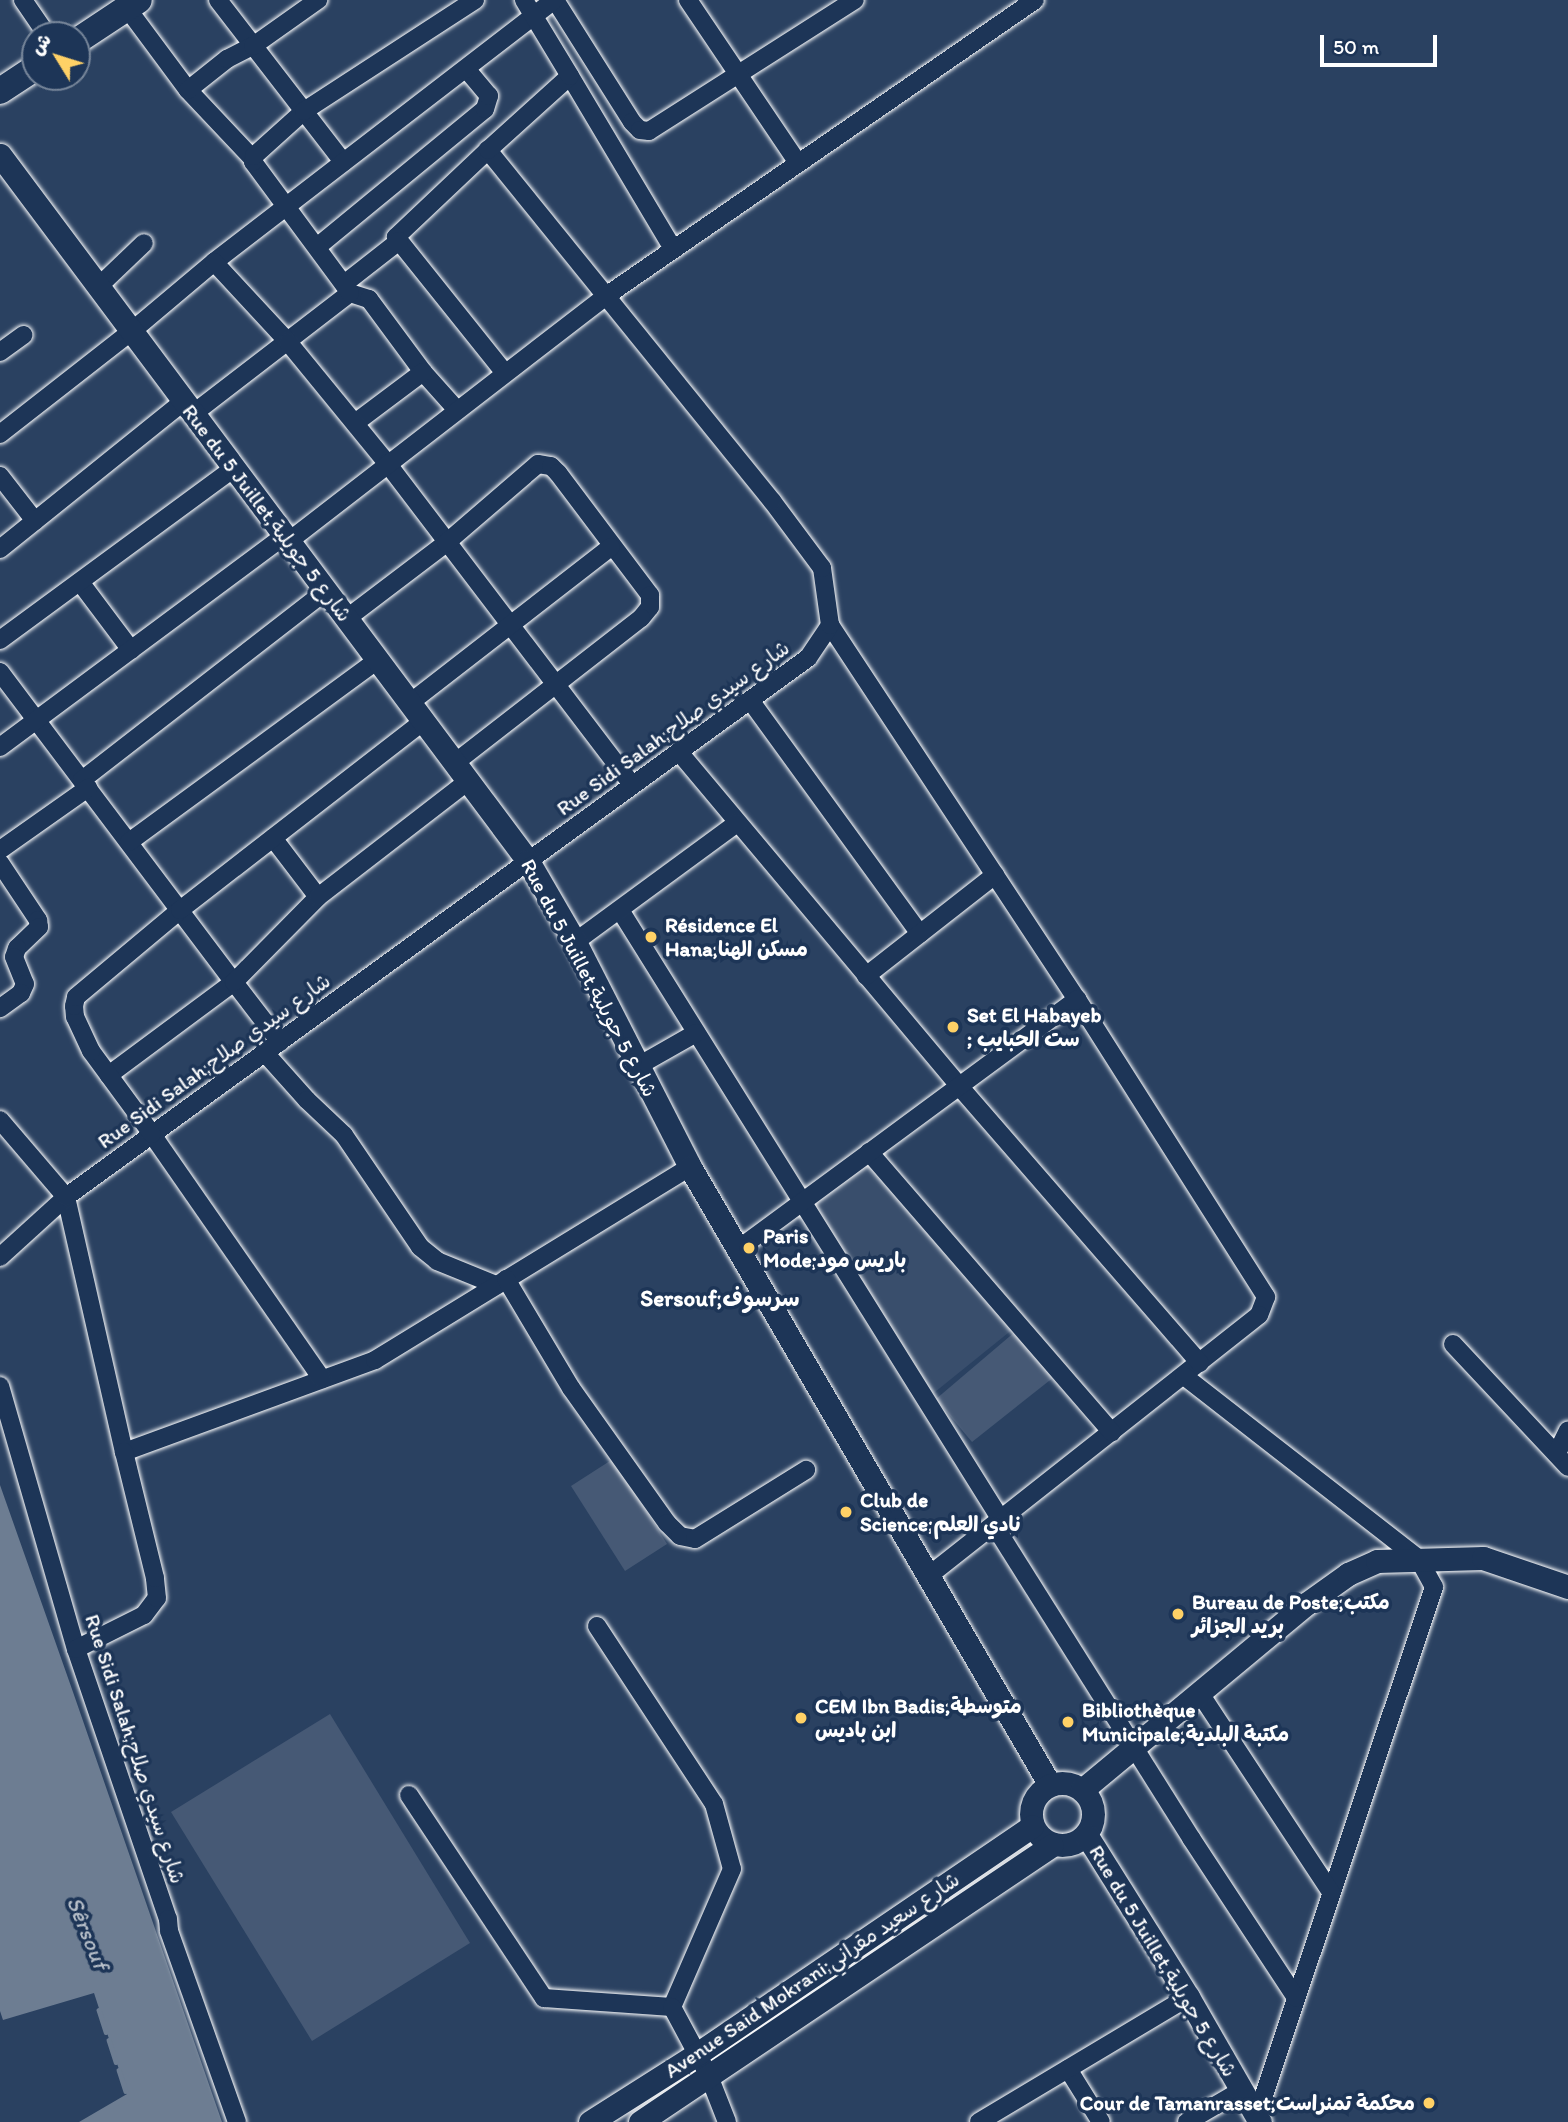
<!DOCTYPE html>
<html>
<head>
<meta charset="utf-8">
<style>
	body { margin:0 }
	#map { position:relative; width:1568px; height:2122px; overflow:hidden; background:#2a4161; font-family:Itim,"Playpen Sans Arabic",sans-serif }
	div>[style] { position:absolute }
	.built>* { inset:0; background:#394e6c }
	.green>* { inset:0; background:#465975 }
	.water>* { inset:0; background:#6d7d92 }
	.stream>* { height:4.5px; margin:-2.25px; padding:0 2.25px; transform-origin:2.25px; border-radius:2.25px; background:#6d7d92 }
	.roads { filter:drop-shadow(0 0 2px #fff) drop-shadow(0 0 2px #fff) }
	.minor>* { height:18px; margin:-9px; padding:0 9px; transform-origin:9px; border-radius:9px; background:#1d3557 }
	.tertiary>* { height:23px; margin:-11.5px; padding:0 11.5px; transform-origin:11.5px; border-radius:11.5px; background:#1d3557 }
	.tertiary>.ring { margin:-11.5px; padding:0; box-sizing:content-box; background:none; border:23px solid #1d3557; border-radius:50% }
	.secondary>* { height:26px; margin:-13px; padding:0 13px; transform-origin:13px; border-radius:13px; background:#1d3557 }
	.dots>* { width:19px; height:19px; translate:-50% -50%; box-sizing:border-box; border:4px solid #1d3557; border-radius:50% }
	span { translate:-50% -50%; white-space:nowrap; text-align:center; line-height:1.15; -webkit-text-stroke:7px #1d3557; paint-order:stroke }
	.street-label { font-size:21px; color:#fff }
	.poi-label { font-size:21px; color:#fff; font-weight:700 }
	.left { translate:0 -50%; text-align:left }
	.right { translate:-100% -50%; text-align:right }
	.neighbourhood-label { font-size:23px; color:#fff; font-weight:700 }
	.water-label { font-size:23px; color:#b6bec8; font-style:italic }
	.north { position:absolute; left:21px; top:21px; width:70px; height:70px; box-sizing:border-box; background:#1d3557; border:2px solid #77869a; border-radius:50%; rotate:308deg; font-size:19px; font-weight:700; line-height:28px; text-align:center; color:#fff }
	.north::after { content:''; display:block; margin:auto; width:24px; height:32px; background:#ffd166; clip-path:polygon(50% 0,100% 100%,50% 72%,0 100%) }
	.scale { position:absolute; left:1320px; top:35px; width:117px; height:32px; box-sizing:border-box; border:4px solid #fff; border-top:0; padding-left:9px; font-size:21px; line-height:24px; white-space:nowrap; color:#fff; -webkit-text-stroke:5px #1d3557; paint-order:stroke }
</style>
</head>
<body>
<div id="map">
	<div class="built">
		<div style="clip-path:polygon(868px 1160px,1013px 1329px,930px 1396px,809px 1203px)"></div>
	</div>
	<div class="green">
		<div style="clip-path:polygon(1016px 1331px,1054px 1377px,972px 1442px,936px 1399px)"></div>
		<div style="clip-path:polygon(613px 1459px,667px 1544px,625px 1571px,571px 1486px)"></div>
		<div style="clip-path:polygon(330px 1714px,470px 1943px,312px 2041px,171px 1812px)"></div>
	</div>
	<div class="water">
		<div style="clip-path:polygon(0 1485px,73px 1692px,222px 2122px,79px 2122px,127px 2094px,94px 1993px,3px 2020px,0 2011px)"></div>
	</div>
	<div class="stream">
		<div style="left:99px;top:2010px;width:23px;rotate:72deg"></div>
		<div style="left:109px;top:2040px;width:23px;rotate:72deg"></div>
		<div style="left:119px;top:2070px;width:22px;rotate:72deg"></div>
	</div>
	<div class="roads">
		<div class="minor">
			<div style="left:23px;top:0;width:42px;rotate:55.6deg"></div>
			<div style="left:218px;top:0;width:205px;rotate:52.3deg"></div>
			<div style="left:555px;top:0;width:144px;rotate:57.7deg"></div>
			<div style="left:632px;top:122px;width:11px;rotate:45deg"></div>
			<div style="left:640px;top:130px;width:9px;rotate:6deg"></div>
			<div style="left:649px;top:131px;width:244px;rotate:-32.5deg"></div>
			<div style="left:688px;top:0;width:197px;rotate:56deg"></div>
			<div style="left:127px;top:8px;width:102px;rotate:53.4deg"></div>
			<div style="left:188px;top:90px;width:95px;rotate:46.7deg"></div>
			<div style="left:570px;top:76px;width:201px;rotate:59.2deg"></div>
			<div style="left:188px;top:90px;width:50px;rotate:-38.5deg"></div>
			<div style="left:227px;top:59px;width:29px;rotate:-27deg"></div>
			<div style="left:253px;top:46px;width:80px;rotate:-35.3deg"></div>
			<div style="left:488px;top:150px;width:127px;rotate:136.6deg"></div>
			<div style="left:396px;top:237px;width:174px;rotate:51.3deg"></div>
			<div style="left:317px;top:247px;width:217px;rotate:-39.4deg"></div>
			<div style="left:485px;top:109px;width:14px;rotate:-73deg"></div>
			<div style="left:489px;top:96px;width:35px;rotate:-130deg"></div>
			<div style="left:214px;top:262px;width:429px;rotate:-37.6deg"></div>
			<div style="left:344px;top:284px;width:70px;rotate:-38deg"></div>
			<div style="left:99px;top:286px;width:62px;rotate:-43.7deg"></div>
			<div style="left:350px;top:293px;width:20px;rotate:18deg"></div>
			<div style="left:369px;top:299px;width:91px;rotate:53.5deg"></div>
			<div style="left:423px;top:372px;width:51px;rotate:48.2deg"></div>
			<div style="left:0;top:352px;width:29px;rotate:-36deg"></div>
			<div style="left:194px;top:413px;width:197px;rotate:-37.6deg"></div>
			<div style="left:350px;top:293px;width:163px;rotate:-126.5deg"></div>
			<div style="left:253px;top:162px;width:6px;rotate:-81deg"></div>
			<div style="left:254px;top:156px;width:67px;rotate:-42deg"></div>
			<div style="left:304px;top:111px;width:204px;rotate:-33deg"></div>
			<div style="left:355px;top:423px;width:85px;rotate:-36.9deg"></div>
			<div style="left:0;top:434px;width:167px;rotate:-38deg"></div>
			<div style="left:132px;top:331px;width:107px;rotate:-40.1deg"></div>
			<div style="left:214px;top:262px;width:109px;rotate:47.2deg"></div>
			<div style="left:288px;top:342px;width:156px;rotate:50.7deg"></div>
			<div style="left:387px;top:463px;width:405px;rotate:52.7deg"></div>
			<div style="left:0;top:476px;width:57px;rotate:52.1deg"></div>
			<div style="left:289px;top:541px;width:401px;rotate:-37.7deg"></div>
			<div style="left:606px;top:296px;width:521px;rotate:-34.6deg"></div>
			<div style="left:0;top:549px;width:236px;rotate:-38.8deg"></div>
			<div style="left:80px;top:582px;width:85px;rotate:53.1deg"></div>
			<div style="left:346px;top:619px;width:126px;rotate:-37.2deg"></div>
			<div style="left:446px;top:543px;width:121px;rotate:-40.7deg"></div>
			<div style="left:538px;top:464px;width:13px;rotate:9deg"></div>
			<div style="left:551px;top:466px;width:10px;rotate:45deg"></div>
			<div style="left:558px;top:473px;width:153px;rotate:53deg"></div>
			<div style="left:650px;top:595px;width:12px;rotate:90deg"></div>
			<div style="left:650px;top:607px;width:14px;rotate:129deg"></div>
			<div style="left:641px;top:618px;width:236px;rotate:142.1deg"></div>
			<div style="left:830px;top:625px;width:448px;rotate:56.6deg"></div>
			<div style="left:1077px;top:999px;width:353px;rotate:57.6deg"></div>
			<div style="left:1266px;top:1297px;width:19px;rotate:111deg"></div>
			<div style="left:1259px;top:1315px;width:419px;rotate:141.7deg"></div>
			<div style="left:0;top:640px;width:290px;rotate:-36.3deg"></div>
			<div style="left:0;top:672px;width:388px;rotate:53deg"></div>
			<div style="left:234px;top:982px;width:156px;rotate:143.4deg"></div>
			<div style="left:750px;top:700px;width:289px;rotate:54deg"></div>
			<div style="left:411px;top:702px;width:253px;rotate:-37.8deg"></div>
			<div style="left:0;top:747px;width:355px;rotate:-36.6deg"></div>
			<div style="left:679px;top:752px;width:436px;rotate:50deg"></div>
			<div style="left:959px;top:1086px;width:367px;rotate:49deg"></div>
			<div style="left:82px;top:780px;width:309px;rotate:-37.8deg"></div>
			<div style="left:273px;top:838px;width:74px;rotate:52.7deg"></div>
			<div style="left:129px;top:842px;width:308px;rotate:-36.2deg"></div>
			<div style="left:0;top:850px;width:108px;rotate:-35.2deg"></div>
			<div style="left:0;top:863px;width:69px;rotate:56.3deg"></div>
			<div style="left:38px;top:920px;width:7px;rotate:82deg"></div>
			<div style="left:39px;top:927px;width:30px;rotate:136deg"></div>
			<div style="left:17px;top:948px;width:9px;rotate:108deg"></div>
			<div style="left:14px;top:957px;width:29px;rotate:68deg"></div>
			<div style="left:25px;top:984px;width:10px;rotate:114deg"></div>
			<div style="left:21px;top:993px;width:26px;rotate:144deg"></div>
			<div style="left:620px;top:910px;width:719px;rotate:58.01deg"></div>
			<div style="left:575px;top:942px;width:201px;rotate:-36.3deg"></div>
			<div style="left:866px;top:976px;width:164px;rotate:-38.1deg"></div>
			<div style="left:280px;top:1042px;width:76px;rotate:-127.5deg"></div>
			<div style="left:234px;top:982px;width:120px;rotate:-45.3deg"></div>
			<div style="left:318px;top:897px;width:190px;rotate:-37.7deg"></div>
			<div style="left:265px;top:1053px;width:63px;rotate:48.2deg"></div>
			<div style="left:307px;top:1100px;width:51px;rotate:43.4deg"></div>
			<div style="left:344px;top:1135px;width:135px;rotate:55.8deg"></div>
			<div style="left:420px;top:1247px;width:22px;rotate:39deg"></div>
			<div style="left:437px;top:1261px;width:64px;rotate:22.1deg"></div>
			<div style="left:638px;top:1066px;width:67px;rotate:-29.6deg"></div>
			<div style="left:0;top:1120px;width:101px;rotate:49.4deg"></div>
			<div style="left:66px;top:1197px;width:262px;rotate:77.2deg"></div>
			<div style="left:124px;top:1452px;width:267px;rotate:-20.1deg"></div>
			<div style="left:375px;top:1360px;width:369px;rotate:-31.5deg"></div>
			<div style="left:869px;top:1152px;width:371px;rotate:49.1deg"></div>
			<div style="left:737px;top:1250px;width:423px;rotate:-36.4deg"></div>
			<div style="left:0;top:1257px;width:89px;rotate:-42.3deg"></div>
			<div style="left:66px;top:1197px;width:917px;rotate:-36deg"></div>
			<div style="left:808px;top:658px;width:40px;rotate:-56deg"></div>
			<div style="left:830px;top:625px;width:58px;rotate:-98deg"></div>
			<div style="left:822px;top:568px;width:84px;rotate:-126.7deg"></div>
			<div style="left:772px;top:501px;width:452px;rotate:-129deg"></div>
			<div style="left:488px;top:150px;width:110px;rotate:-42.1deg"></div>
			<div style="left:570px;top:76px;width:89px;rotate:-121.2deg"></div>
			<div style="left:506px;top:1279px;width:127px;rotate:59.2deg"></div>
			<div style="left:571px;top:1388px;width:166px;rotate:54.6deg"></div>
			<div style="left:667px;top:1523px;width:18px;rotate:45deg"></div>
			<div style="left:680px;top:1536px;width:15px;rotate:11deg"></div>
			<div style="left:695px;top:1539px;width:131px;rotate:-31.9deg"></div>
			<div style="left:1453px;top:1344px;width:168px;rotate:46.9deg"></div>
			<div style="left:1184px;top:1376px;width:296px;rotate:37.9deg"></div>
			<div style="left:1418px;top:1558px;width:33px;rotate:61deg"></div>
			<div style="left:1434px;top:1587px;width:558px;rotate:108.5deg"></div>
			<div style="left:322px;top:1379px;width:298px;rotate:-124.8deg"></div>
			<div style="left:152px;top:1134px;width:103px;rotate:-126.3deg"></div>
			<div style="left:91px;top:1051px;width:38px;rotate:-115deg"></div>
			<div style="left:75px;top:1017px;width:11px;rotate:-95deg"></div>
			<div style="left:74px;top:1006px;width:9px;rotate:-77deg"></div>
			<div style="left:76px;top:997px;width:136px;rotate:-39.9deg"></div>
			<div style="left:180px;top:910px;width:309px;rotate:-37.8deg"></div>
			<div style="left:0;top:1386px;width:274px;rotate:73.9deg"></div>
			<div style="left:76px;top:1649px;width:285px;rotate:71.2deg"></div>
			<div style="left:168px;top:1919px;width:12px;rotate:85deg"></div>
			<div style="left:169px;top:1931px;width:203px;rotate:70.4deg"></div>
			<div style="left:1557px;top:1453px;width:25px;rotate:-64deg"></div>
			<div style="left:994px;top:1525px;width:370px;rotate:57.8deg"></div>
			<div style="left:1191px;top:1838px;width:191px;rotate:56.7deg"></div>
			<div style="left:597px;top:1626px;width:213px;rotate:56.7deg"></div>
			<div style="left:714px;top:1804px;width:67px;rotate:74.5deg"></div>
			<div style="left:732px;top:1869px;width:150px;rotate:113.5deg"></div>
			<div style="left:76px;top:1649px;width:76px;rotate:-26.6deg"></div>
			<div style="left:144px;top:1615px;width:21px;rotate:-53deg"></div>
			<div style="left:157px;top:1598px;width:20px;rotate:-96deg"></div>
			<div style="left:155px;top:1578px;width:130px;rotate:-103.8deg"></div>
			<div style="left:1199px;top:1692px;width:240px;rotate:56.6deg"></div>
			<div style="left:409px;top:1795px;width:244px;rotate:56.4deg"></div>
			<div style="left:544px;top:1998px;width:128px;rotate:4deg"></div>
			<div style="left:672px;top:2007px;width:78px;rotate:61.8deg"></div>
			<div style="left:709px;top:2076px;width:49px;rotate:68.6deg"></div>
			<div style="left:1068px;top:2069px;width:62px;rotate:58.1deg"></div>
			<div style="left:979px;top:2122px;width:244px;rotate:-30.9deg"></div>
			<div style="left:1187px;top:2122px;width:64px;rotate:-30.2deg"></div>
		</div>
		<div class="tertiary">
			<div style="left:0;top:155px;width:882px;rotate:53.21deg"></div>
			<div style="left:528px;top:861px;width:94px;rotate:59.9deg"></div>
			<div style="left:575px;top:942px;width:253px;rotate:62.9deg"></div>
			<div style="left:690px;top:1167px;width:715px;rotate:59.78deg"></div>
			<div class="ring" style="left:1031px;top:1783px;width:39px;height:39px"></div>
			<div style="left:1082px;top:1790px;width:291px;rotate:-39.7deg"></div>
			<div style="left:1306px;top:1604px;width:52px;rotate:-35.5deg"></div>
			<div style="left:1348px;top:1574px;width:32px;rotate:-24deg"></div>
			<div style="left:1377px;top:1561px;width:106px;rotate:-1.6deg"></div>
			<div style="left:1483px;top:1558px;width:90px;rotate:18.8deg"></div>
			<div style="left:1087px;top:1836px;width:190px;rotate:57.9deg"></div>
			<div style="left:1188px;top:1997px;width:144px;rotate:60.1deg"></div>
			<div style="left:590px;top:2122px;width:127px;rotate:-32.4deg"></div>
			<div style="left:697px;top:2054px;width:405px;rotate:-34.2deg"></div>
			<div style="left:640px;top:2122px;width:496px;rotate:-33.9deg"></div>
		</div>
		<div class="secondary">
			<div style="left:77px;top:41px;width:74px;rotate:-33.5deg"></div>
			<div style="left:0;top:91px;width:42px;rotate:-33.3deg"></div>
		</div>
	</div>
	<div class="dots">
		<div style="left:651px;top:937px;background:#ffd166"></div>
		<div style="left:953px;top:1027px;background:#ffd166"></div>
		<div style="left:749px;top:1248px;background:#ffd166"></div>
		<div style="left:846px;top:1512px;background:#ffd166"></div>
		<div style="left:1178px;top:1614px;background:#ffd166"></div>
		<div style="left:801px;top:1718px;background:#ffd166"></div>
		<div style="left:1068px;top:1722px;background:#ffd166"></div>
		<div style="left:1429px;top:2103px;background:#ffd166"></div>
	</div>
	<div class="street-label">
		<span style="left:267px;top:513px;rotate:53deg">Rue du 5 Juillet,شارع 5 جويلية</span>
		<span style="left:673px;top:728px;rotate:-36deg">Rue Sidi Salah;شارع سيدي صلاح</span>
		<span style="left:589px;top:978px;rotate:62deg">Rue du 5 Juillet,شارع 5 جويلية</span>
		<span style="left:214px;top:1061px;rotate:-36deg">Rue Sidi Salah;شارع سيدي صلاح</span>
		<span style="left:135px;top:1749px;rotate:72deg">Rue Sidi Salah;شارع سيدي صلاح</span>
		<span style="left:1163px;top:1961px;rotate:59deg">Rue du 5 Juillet,شارع 5 جويلية</span>
		<span style="left:812px;top:1975px;rotate:-34deg">Avenue Said Mokrani;شارع سعيد مقراني</span>
	</div>
	<div class="poi-label">
		<span class="left" style="left:665px;top:937px">Résidence El<br>Hana;مسكن الهنا</span>
		<span class="left" style="left:967px;top:1027px">Set El Habayeb<br>; ست الحبايب</span>
		<span class="left" style="left:763px;top:1248px">Paris<br>Mode;باريس مود</span>
		<span class="left" style="left:860px;top:1512px">Club de<br>Science;نادي العلم</span>
		<span class="left" style="left:1192px;top:1614px">Bureau de Poste;مكتب<br>بريد الجزائر</span>
		<span class="left" style="left:815px;top:1718px">CEM Ibn Badis;متوسطة<br>ابن باديس</span>
		<span class="left" style="left:1082px;top:1722px">Bibliothèque<br>Municipale;مكتبة البلدية</span>
		<span class="right" style="left:1415px;top:2103px">Cour de Tamanrasset;محكمة تمنراست</span>
	</div>
	<div class="neighbourhood-label">
		<span style="left:720px;top:1298px">Sersouf;سرسوف</span>
	</div>
	<div class="water-label">
		<span style="left:88px;top:1933px;rotate:68deg">Sêrsouf</span>
	</div>
	<div class="north">ش</div>
	<div class="scale">50 m</div>
</div>
</body>
</html>
